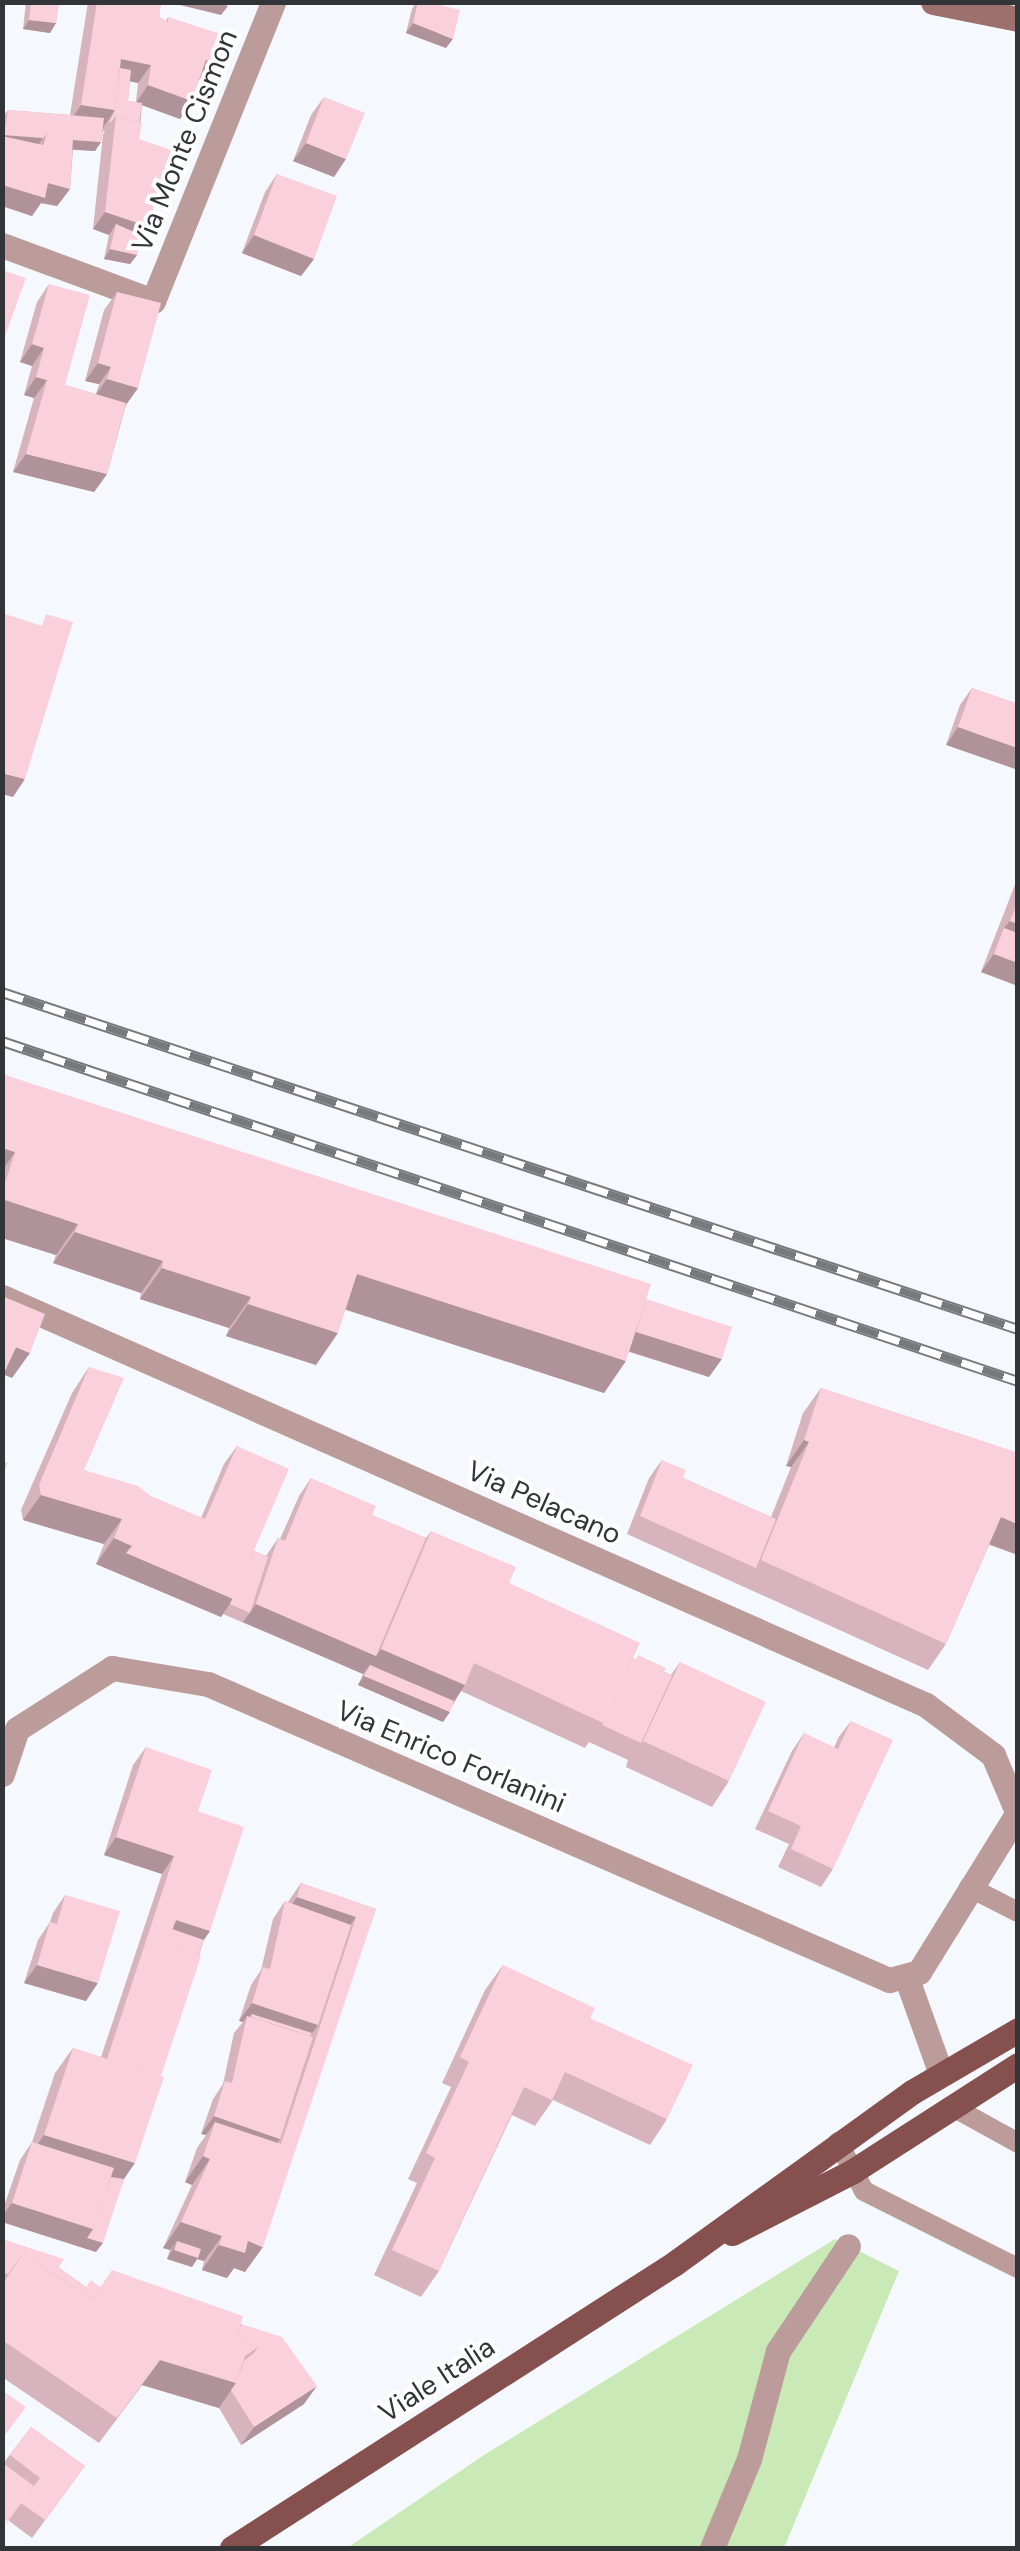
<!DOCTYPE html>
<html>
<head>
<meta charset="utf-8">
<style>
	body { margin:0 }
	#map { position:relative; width:1020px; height:2551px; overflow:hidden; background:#f5f9fe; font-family:"DM Sans",sans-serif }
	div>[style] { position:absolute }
	.green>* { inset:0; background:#c9eab6 }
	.lane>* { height:20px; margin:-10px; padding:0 10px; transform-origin:10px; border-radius:10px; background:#bc9c9a }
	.street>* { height:25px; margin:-12.5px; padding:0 12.5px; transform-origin:12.5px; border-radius:12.5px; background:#bc9c9a }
	.secondary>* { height:25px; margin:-12.5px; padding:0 12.5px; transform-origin:12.5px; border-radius:12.5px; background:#9c706d }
	.primary>* { height:25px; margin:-12.5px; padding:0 12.5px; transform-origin:12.5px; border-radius:12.5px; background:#85504e }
	.rail>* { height:11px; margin-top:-5.5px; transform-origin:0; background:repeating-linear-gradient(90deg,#fff 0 22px,#777a7d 0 44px); box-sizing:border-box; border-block:2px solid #777a7d }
	.wall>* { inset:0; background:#d7b3bd }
	.shaded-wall>* { inset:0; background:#af929a }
	.building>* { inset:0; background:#fad0dc }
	span { translate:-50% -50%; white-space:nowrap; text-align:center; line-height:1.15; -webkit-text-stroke:8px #fff; paint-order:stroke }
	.street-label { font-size:28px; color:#323537 }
	.frame { position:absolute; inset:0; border:5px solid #323537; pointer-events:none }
</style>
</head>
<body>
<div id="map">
	<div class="green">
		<div style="clip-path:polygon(835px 2239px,899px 2271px,784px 2548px,347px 2548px,484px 2455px)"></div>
	</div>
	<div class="lane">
		<div style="left:969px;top:1887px;width:55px;rotate:27deg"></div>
		<div style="left:953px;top:2107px;width:74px;rotate:29deg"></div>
		<div style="left:838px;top:2142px;width:55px;rotate:62deg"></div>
		<div style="left:864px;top:2191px;width:172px;rotate:26.6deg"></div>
	</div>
	<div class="street">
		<div style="left:2px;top:245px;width:161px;rotate:20.3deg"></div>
		<div style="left:153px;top:301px;width:322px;rotate:-68.1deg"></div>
		<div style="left:2px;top:1297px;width:1010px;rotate:23.82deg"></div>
		<div style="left:926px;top:1705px;width:84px;rotate:36.7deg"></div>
		<div style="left:993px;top:1755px;width:64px;rotate:67deg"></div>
		<div style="left:2px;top:1774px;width:47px;rotate:-71.6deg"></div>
		<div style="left:17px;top:1729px;width:113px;rotate:-32.7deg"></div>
		<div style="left:112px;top:1668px;width:97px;rotate:9.5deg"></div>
		<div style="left:208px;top:1684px;width:743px;rotate:23.49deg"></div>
		<div style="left:889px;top:1980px;width:31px;rotate:-15deg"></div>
		<div style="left:919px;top:1972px;width:186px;rotate:-58.2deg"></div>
		<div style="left:907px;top:1979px;width:101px;rotate:70.3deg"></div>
		<div style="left:712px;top:2548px;width:96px;rotate:-67.4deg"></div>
		<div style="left:749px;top:2459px;width:112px;rotate:-75deg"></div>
		<div style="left:778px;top:2351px;width:126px;rotate:-56.3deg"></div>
	</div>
	<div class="secondary">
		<div style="left:933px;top:2px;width:87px;rotate:11.3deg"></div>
	</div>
	<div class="primary">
		<div style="left:732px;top:2233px;width:136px;rotate:-27.1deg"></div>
		<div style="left:853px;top:2171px;width:196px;rotate:-32.7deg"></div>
		<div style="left:232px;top:2548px;width:527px;rotate:-32.75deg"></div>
		<div style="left:675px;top:2263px;width:292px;rotate:-35.8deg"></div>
		<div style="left:912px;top:2092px;width:123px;rotate:-30.3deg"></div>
	</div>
	<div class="rail">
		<div style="left:2px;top:992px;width:1070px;rotate:18.35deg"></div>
		<div style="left:2px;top:1041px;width:1071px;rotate:18.5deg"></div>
	</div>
	<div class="wall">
		<div style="clip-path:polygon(26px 2px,59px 2px,56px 23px,50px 33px,23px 29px)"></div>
		<div style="clip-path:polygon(evenodd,88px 2px,161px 2px,159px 17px,166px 21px,168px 17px,220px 64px,207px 82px,199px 79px,192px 101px,180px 119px,142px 105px,139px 139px,141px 235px,137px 255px,130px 264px,104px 259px,109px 235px,93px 229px,103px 134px,105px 132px,103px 131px,101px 142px,95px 151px,73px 150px,70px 189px,57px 206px,41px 203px,32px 216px,2px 206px,2px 118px,8px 110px,70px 115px,88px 2px,130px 81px,138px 83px,136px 102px,128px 101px,130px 81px)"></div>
		<div style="clip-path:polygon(416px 2px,428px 2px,446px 48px,406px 33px,412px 9px)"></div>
		<div style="clip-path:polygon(324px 97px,334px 177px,293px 161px,311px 115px)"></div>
		<div style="clip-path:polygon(277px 174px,314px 259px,301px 276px,242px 253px,265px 192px)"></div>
		<div style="clip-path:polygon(49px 284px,65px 385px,96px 394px,99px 384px,85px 381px,104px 310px,117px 292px,138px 388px,126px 405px,107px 474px,94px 492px,13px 472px,34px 398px,24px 395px,32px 366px,20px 362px,37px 302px)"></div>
		<div style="clip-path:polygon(972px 688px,1018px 704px,946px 745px,960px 705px)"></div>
		<div style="clip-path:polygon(1018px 877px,1018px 986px,981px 972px)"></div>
		<div style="clip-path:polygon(2px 1074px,646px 1299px,709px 1377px,629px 1352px,604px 1393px,345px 1309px,316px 1365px,226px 1336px,229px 1328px,140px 1299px,141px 1293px,53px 1263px,56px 1255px,2px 1238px)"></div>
		<div style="clip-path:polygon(89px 1367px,84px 1470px,201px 1518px,224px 1464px,237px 1446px,254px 1551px,266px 1556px,278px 1538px,280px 1539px,299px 1496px,311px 1478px,372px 1515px,426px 1538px,431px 1531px,509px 1583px,633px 1658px,671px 1675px,680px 1662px,729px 1781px,712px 1807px,626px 1767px,628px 1760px,589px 1742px,585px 1748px,461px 1691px,443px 1722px,358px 1685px,363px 1674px,223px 1614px,221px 1617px,96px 1564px,104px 1544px,23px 1520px,21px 1510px,72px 1393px)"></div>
		<div style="clip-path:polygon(821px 1388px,1018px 1453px,1018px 1555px,989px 1545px,946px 1644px,928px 1670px,627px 1534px,649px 1478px,662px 1460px,683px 1478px,771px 1517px,791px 1467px,786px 1466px,803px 1413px)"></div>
		<div style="clip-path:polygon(851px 1721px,833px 1869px,821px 1887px,778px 1867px,789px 1844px,755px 1829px,792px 1751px,804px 1733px,834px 1748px,838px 1738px)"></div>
		<div style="clip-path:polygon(146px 1747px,198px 1811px,210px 1931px,204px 1940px,124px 2179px,96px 2252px,2px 2222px,2px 2212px,20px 2160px,32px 2142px,55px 2073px,73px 2048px,101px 2057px,162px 1874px,104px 1855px,133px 1765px)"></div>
		<div style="clip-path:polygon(301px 1883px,376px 1909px,245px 2272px,234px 2268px,227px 2278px,202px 2270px,204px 2261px,197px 2259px,192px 2267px,167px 2259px,170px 2250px,163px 2248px,192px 2185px,185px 2182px,197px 2148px,206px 2135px,201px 2134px,213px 2099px,223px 2084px,234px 2033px,243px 2022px,239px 2021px,251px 1985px,261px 1970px,273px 1919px,285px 1901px,288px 1902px)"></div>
		<div style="clip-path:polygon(65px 1895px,86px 2001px,24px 1983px,38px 1940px,50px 1922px,53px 1913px)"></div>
		<div style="clip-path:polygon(503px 1965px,590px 2018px,667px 2119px,650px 2145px,553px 2100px,535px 2126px,512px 2115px,439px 2271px,421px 2297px,374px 2275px,417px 2183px,408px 2179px,451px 2087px,442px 2083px,485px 1990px)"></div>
		<div style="clip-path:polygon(2px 2239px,58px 2267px,86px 2287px,100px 2287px,241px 2324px,304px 2404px,241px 2445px,219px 2408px,142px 2385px,99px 2443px,2px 2377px,2px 2283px,5px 2279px,2px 2283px)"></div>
		<div style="clip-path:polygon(31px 2427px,85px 2466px,32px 2538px,9px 2521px,2px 2465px)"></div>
	</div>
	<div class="shaded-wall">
		<div style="clip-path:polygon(182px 2px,214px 2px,228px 6px,221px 15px,180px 5px)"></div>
		<div style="clip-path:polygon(29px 20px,56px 23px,50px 33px,23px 29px)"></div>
		<div style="clip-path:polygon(413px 23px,453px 39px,446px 48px,406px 33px)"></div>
		<div style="clip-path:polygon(121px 59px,151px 65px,138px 83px,113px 78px)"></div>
		<div style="clip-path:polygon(206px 60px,220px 64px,207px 82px,193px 78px)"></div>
		<div style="clip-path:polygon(148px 85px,192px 101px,180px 119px,136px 103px)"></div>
		<div style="clip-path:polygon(81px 105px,115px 110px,103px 128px,69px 123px)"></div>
		<div style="clip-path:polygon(4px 135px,43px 138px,37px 147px,2px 144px)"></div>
		<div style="clip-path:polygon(45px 138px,101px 142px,95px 151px,41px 147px)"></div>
		<div style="clip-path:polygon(306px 143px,346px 159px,334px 177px,293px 161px)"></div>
		<div style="clip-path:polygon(48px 183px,70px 189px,57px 206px,41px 203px,32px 216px,2px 206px,2px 185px)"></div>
		<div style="clip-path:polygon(105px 212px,147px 226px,135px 244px,116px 224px,109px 235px,93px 229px)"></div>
		<div style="clip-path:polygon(254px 235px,314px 259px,301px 276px,242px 253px)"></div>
		<div style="clip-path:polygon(110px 249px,137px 255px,130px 264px,104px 259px)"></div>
		<div style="clip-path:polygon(32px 344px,44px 348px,32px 366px,20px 362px)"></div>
		<div style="clip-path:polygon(98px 363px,111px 367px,99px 384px,85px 381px)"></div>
		<div style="clip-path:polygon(36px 377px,47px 380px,34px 398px,24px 395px)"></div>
		<div style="clip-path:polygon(107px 379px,138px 388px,125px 406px,94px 397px)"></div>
		<div style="clip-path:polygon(26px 454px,107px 474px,94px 492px,13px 472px)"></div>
		<div style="clip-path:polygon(958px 727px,1018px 748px,1018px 770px,946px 745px)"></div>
		<div style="clip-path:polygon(2px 773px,25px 779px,13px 797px,2px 794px)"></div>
		<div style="clip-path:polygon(1010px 921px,1018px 924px,1018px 956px,1004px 928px)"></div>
		<div style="clip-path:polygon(994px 954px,1018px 963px,1018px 986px,981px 972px)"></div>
		<div style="clip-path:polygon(2px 1148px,15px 1152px,2px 1171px)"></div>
		<div style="clip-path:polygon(2px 1199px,78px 1224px,56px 1255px,2px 1238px)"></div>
		<div style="clip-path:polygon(75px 1232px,163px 1261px,141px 1293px,53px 1263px)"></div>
		<div style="clip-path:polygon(162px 1268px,251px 1297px,229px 1328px,140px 1299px)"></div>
		<div style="clip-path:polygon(357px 1274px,626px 1361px,604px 1393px,334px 1306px)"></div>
		<div style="clip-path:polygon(248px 1304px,338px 1333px,316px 1365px,226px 1336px)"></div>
		<div style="clip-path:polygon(631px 1330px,722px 1359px,709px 1377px,619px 1348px)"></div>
		<div style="clip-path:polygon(16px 1347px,30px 1353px,12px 1378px,2px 1374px)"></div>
		<div style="clip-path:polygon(804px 1440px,809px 1442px,791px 1467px,786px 1466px)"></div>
		<div style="clip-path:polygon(41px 1495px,122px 1519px,104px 1544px,23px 1520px)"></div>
		<div style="clip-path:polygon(1001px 1517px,1015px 1523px,1018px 1519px,1018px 1555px,984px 1542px)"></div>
		<div style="clip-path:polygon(114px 1538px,132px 1546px,233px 1599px,221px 1617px,96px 1564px)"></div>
		<div style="clip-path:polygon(256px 1604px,376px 1656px,381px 1649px,465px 1685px,448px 1710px,370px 1665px,363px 1674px,243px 1622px)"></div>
		<div style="clip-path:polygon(364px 1676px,450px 1712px,443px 1722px,358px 1685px)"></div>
		<div style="clip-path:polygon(116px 1837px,174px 1856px,162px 1874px,104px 1855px)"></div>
		<div style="clip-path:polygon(297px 1897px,356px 1917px,338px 1942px,280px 1922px)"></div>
		<div style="clip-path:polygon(176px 1920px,210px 1931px,197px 1949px,166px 1939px)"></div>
		<div style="clip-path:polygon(37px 1965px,98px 1983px,86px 2001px,24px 1983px)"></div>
		<div style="clip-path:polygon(252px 2003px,318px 2025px,305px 2043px,252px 2014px,245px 2023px,247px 2016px,243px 2022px,239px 2021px)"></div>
		<div style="clip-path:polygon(214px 2116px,280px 2139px,267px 2157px,215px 2122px,206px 2135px,201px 2134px)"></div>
		<div style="clip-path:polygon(44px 2135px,135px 2163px,117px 2189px,26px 2161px)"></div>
		<div style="clip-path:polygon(203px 2156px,210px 2159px,192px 2185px,185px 2182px)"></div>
		<div style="clip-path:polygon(12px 2203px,93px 2229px,103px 2243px,96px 2252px,2px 2222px,2px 2216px)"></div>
		<div style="clip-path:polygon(181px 2222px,222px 2236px,204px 2261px,197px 2259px,192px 2267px,167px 2259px,177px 2241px,170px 2250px,163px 2248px)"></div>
		<div style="clip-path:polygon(248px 2241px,263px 2247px,245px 2272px,234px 2268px,227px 2278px,202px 2270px,219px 2245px)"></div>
		<div style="clip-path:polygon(160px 2360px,236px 2383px,219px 2408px,142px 2385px,99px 2443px)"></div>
		<div style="clip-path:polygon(317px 2386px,304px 2404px,241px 2445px,254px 2427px)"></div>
	</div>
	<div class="building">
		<div style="clip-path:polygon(31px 2px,59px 2px,56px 23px,29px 20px)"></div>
		<div style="clip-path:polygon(97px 2px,161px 2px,159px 17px,168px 22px,168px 17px,230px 37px,220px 64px,206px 60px,192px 101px,148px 85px,151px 65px,121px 59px,115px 110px,81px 105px)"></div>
		<div style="clip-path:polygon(418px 2px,428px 2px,460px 10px,453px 39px,413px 23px)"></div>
		<div style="clip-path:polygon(120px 68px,131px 70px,128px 101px,142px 103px,139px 122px,116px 116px,111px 122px,109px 122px,115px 110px)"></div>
		<div style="clip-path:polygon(324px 97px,365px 113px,346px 159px,306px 143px)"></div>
		<div style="clip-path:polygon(8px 110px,104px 118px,101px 142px,73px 140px,47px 133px,43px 138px,4px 135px)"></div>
		<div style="clip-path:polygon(116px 116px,142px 123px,139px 139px,174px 151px,147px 226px,105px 212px)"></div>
		<div style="clip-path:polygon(47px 133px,73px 139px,70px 189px,48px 183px,45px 198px,2px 185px,2px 136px,43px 145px)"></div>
		<div style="clip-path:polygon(277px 174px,337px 196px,314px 259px,254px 235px)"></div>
		<div style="clip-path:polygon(116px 224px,141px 235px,137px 255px,110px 249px)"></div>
		<div style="clip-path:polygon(2px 270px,26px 278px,3px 342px,2px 342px)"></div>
		<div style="clip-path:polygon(49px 284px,90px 295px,65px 385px,126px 403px,107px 474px,26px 454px,47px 380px,36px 377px,44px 348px,32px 344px)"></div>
		<div style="clip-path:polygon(117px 292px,161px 303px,138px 388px,107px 379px,111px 367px,98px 363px)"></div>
		<div style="clip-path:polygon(2px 613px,42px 626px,46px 614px,73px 622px,25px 779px,2px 773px)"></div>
		<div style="clip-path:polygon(972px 688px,1018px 704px,1018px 748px,958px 727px)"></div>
		<div style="clip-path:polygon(1018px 900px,1018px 924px,1010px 921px)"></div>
		<div style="clip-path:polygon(1004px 928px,1018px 933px,1018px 963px,994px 954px)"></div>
		<div style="clip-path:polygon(2px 1074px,651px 1284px,626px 1361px,357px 1274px,338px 1333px,248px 1304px,251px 1297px,162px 1268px,163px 1261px,75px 1232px,78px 1224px,2px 1199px,2px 1192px,15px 1152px,2px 1148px)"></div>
		<div style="clip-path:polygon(2px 1296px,45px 1314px,30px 1353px,16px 1347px,2px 1378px)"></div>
		<div style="clip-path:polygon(646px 1299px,732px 1327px,722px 1359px,636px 1332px)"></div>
		<div style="clip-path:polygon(89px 1367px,124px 1378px,84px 1470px,138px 1486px,152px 1497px,132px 1546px,114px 1538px,122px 1519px,41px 1495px,39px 1485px)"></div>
		<div style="clip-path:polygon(821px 1388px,1018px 1453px,1018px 1516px,1015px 1523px,1001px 1517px,946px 1644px,761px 1560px,809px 1442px,804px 1440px)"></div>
		<div style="clip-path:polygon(237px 1446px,289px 1469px,233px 1599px,126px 1553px,132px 1546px,151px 1496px,205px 1519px)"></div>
		<div style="clip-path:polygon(2px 1460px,8px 1463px,2px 1476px)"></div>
		<div style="clip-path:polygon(662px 1460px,686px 1470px,683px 1478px,776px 1519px,756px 1568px,640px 1516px)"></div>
		<div style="clip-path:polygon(311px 1478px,376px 1506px,372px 1515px,426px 1538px,376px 1656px,256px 1604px,278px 1538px,285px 1541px)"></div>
		<div style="clip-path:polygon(431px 1531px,516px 1567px,509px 1583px,640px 1643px,603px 1723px,474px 1663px,465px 1685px,381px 1649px)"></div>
		<div style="clip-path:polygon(254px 1551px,268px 1557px,250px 1613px,230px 1604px)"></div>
		<div style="clip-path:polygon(638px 1655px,666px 1668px,664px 1672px,636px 1659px)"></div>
		<div style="clip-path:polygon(633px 1658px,672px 1676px,641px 1743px,602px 1725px)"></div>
		<div style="clip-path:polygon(680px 1662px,766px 1702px,729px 1781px,643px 1741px)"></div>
		<div style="clip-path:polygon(370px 1665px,454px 1701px,450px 1712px,364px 1676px)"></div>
		<div style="clip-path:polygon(851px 1721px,893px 1740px,833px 1869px,791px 1849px,801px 1826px,768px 1811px,804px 1733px,838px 1749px)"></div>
		<div style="clip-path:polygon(146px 1747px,212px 1770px,198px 1811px,244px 1827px,210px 1931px,176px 1920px,167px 1944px,201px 1956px,161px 2076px,107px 2059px,174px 1856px,116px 1837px)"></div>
		<div style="clip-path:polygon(301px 1883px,376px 1909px,263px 2247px,248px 2241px,245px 2253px,219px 2245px,222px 2236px,181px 2222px,210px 2159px,203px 2156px,215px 2122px,281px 2144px,356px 1917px,297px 1897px)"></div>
		<div style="clip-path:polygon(65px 1895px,120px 1911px,98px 1983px,37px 1965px,50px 1922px,57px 1924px)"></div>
		<div style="clip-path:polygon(285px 1901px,351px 1925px,318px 2025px,252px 2003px,263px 1967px,270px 1969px)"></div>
		<div style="clip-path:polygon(172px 1929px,204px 1940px,198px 1955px,167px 1944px)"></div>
		<div style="clip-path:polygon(503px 1965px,595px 2008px,590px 2018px,693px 2065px,667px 2119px,565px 2072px,552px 2100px,524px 2087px,439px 2271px,392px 2250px,435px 2158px,426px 2153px,469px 2062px,460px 2057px)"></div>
		<div style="clip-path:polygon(252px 2014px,312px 2033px,310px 2036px,251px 2017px)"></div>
		<div style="clip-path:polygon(247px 2016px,313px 2037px,280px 2139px,214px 2116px,225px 2081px,232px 2083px)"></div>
		<div style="clip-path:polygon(73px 2048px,164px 2077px,135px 2163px,44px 2135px)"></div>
		<div style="clip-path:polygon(32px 2142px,114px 2168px,93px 2229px,12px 2203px)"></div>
		<div style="clip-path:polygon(111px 2177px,124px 2179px,103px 2243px,87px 2238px,93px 2229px)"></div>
		<div style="clip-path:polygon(2px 2239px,64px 2259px,54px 2274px,23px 2254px,8px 2274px,2px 2272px)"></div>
		<div style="clip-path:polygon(177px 2241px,201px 2249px,198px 2258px,174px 2250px)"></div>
		<div style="clip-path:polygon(23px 2254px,92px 2299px,112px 2270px,243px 2316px,236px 2339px,258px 2347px,245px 2356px,236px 2383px,160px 2360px,117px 2418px,2px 2340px,2px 2285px)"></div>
		<div style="clip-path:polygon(58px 2267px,86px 2287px,91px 2280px,100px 2287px,92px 2299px,54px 2274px)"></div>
		<div style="clip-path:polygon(241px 2324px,282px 2337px,317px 2386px,254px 2427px,231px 2390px,236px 2383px,244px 2361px,253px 2354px,258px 2347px,236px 2339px)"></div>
		<div style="clip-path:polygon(2px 2390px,26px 2407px,5px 2435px,2px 2434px)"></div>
		<div style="clip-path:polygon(31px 2427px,85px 2466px,45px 2520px,21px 2503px,40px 2478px,10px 2455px)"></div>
		<div style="clip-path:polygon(4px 2464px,34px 2486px,2px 2529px,8px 2522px,2px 2518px)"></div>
	</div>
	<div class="street-label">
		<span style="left:185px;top:141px;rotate:-68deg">Via Monte Cismon</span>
		<span style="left:544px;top:1503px;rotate:24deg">Via Pelacano</span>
		<span style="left:451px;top:1757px;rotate:23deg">Via Enrico Forlanini</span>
		<span style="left:437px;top:2380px;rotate:-33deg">Viale Italia</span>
	</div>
	<div class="frame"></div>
</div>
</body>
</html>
